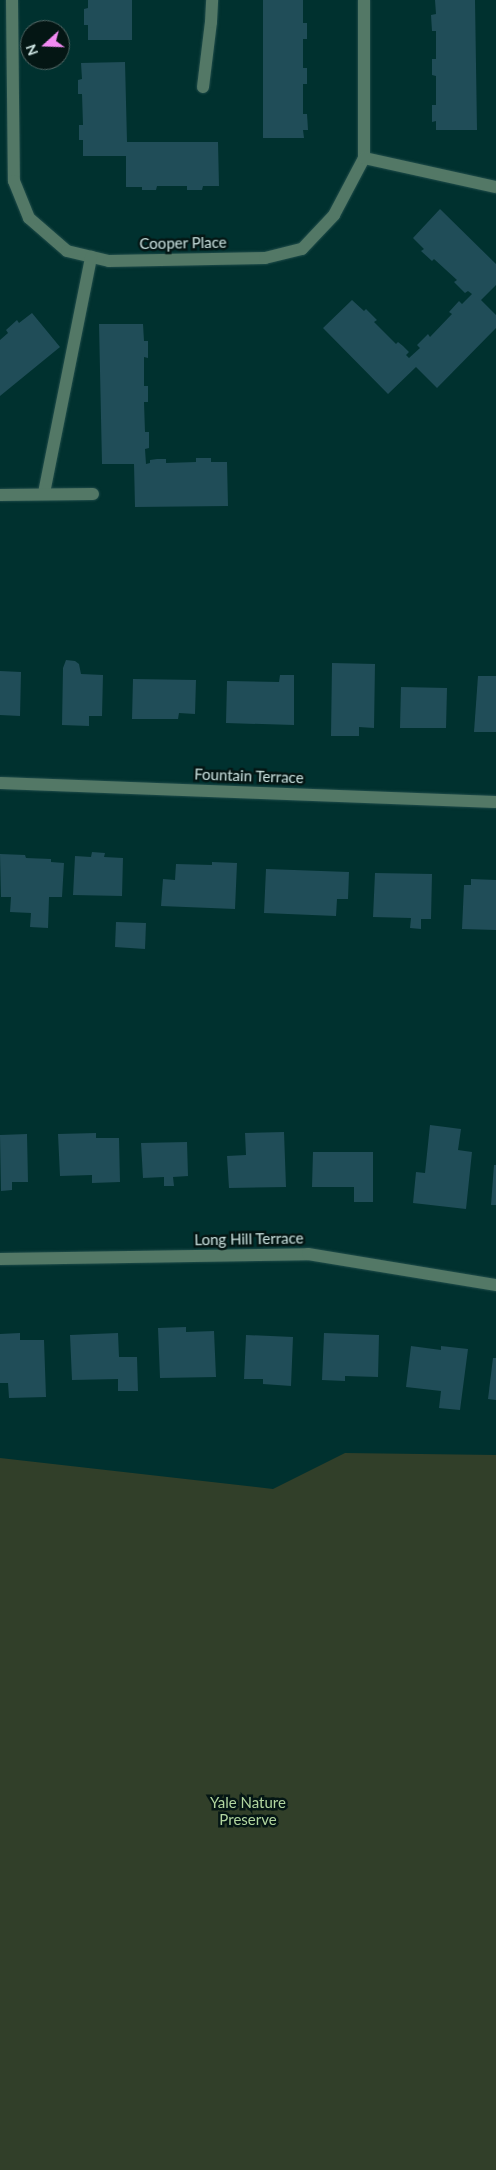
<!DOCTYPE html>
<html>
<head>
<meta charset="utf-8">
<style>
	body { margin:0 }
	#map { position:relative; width:496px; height:2170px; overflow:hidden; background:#00312f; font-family:Lato,sans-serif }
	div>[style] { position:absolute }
	.green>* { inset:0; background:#313f29 }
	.building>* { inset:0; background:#204d58 }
	.roads { filter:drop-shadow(0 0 1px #204d4b) drop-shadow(0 0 1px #204d4b) }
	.minor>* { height:12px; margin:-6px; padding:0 6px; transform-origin:6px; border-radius:6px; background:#537866 }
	span { translate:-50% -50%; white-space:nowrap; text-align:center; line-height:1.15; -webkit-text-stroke:5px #041614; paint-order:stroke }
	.street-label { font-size:15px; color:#cbe2e0 }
	.park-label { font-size:15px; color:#b1d59f }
	.north { position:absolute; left:20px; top:20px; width:50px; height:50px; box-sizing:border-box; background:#041614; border:1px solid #546866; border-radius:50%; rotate:250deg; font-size:14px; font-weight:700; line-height:20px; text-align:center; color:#cbe2e0 }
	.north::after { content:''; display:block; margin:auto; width:18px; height:22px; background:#f28af3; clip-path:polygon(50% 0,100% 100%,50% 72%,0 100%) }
</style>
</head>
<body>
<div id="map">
	<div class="green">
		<div style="clip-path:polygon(345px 1453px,496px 1455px,496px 2170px,0 2170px,0 1458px,273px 1489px)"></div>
	</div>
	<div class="building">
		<div style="clip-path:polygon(88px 0,132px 0,132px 40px,88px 40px,88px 25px,84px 25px,84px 9px,88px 8px)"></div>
		<div style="clip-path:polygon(263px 0,303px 0,303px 23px,307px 23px,307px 39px,303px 39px,303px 68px,307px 68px,307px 84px,303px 84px,303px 114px,307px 114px,308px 130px,303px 130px,304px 138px,263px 138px)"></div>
		<div style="clip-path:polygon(435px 0,475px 0,477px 130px,436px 130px,436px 121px,432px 122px,432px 105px,436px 105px,436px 76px,432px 75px,432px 59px,436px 59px,436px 31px,432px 31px,431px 15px,436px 14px)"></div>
		<div style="clip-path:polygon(125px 62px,127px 142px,218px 142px,219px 186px,203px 186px,202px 190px,187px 190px,187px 186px,157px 186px,156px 190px,142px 190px,142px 187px,126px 187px,126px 156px,83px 156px,83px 140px,79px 140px,79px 125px,83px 125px,82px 94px,78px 94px,78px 80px,82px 79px,81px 63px)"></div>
		<div style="clip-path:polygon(440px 209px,496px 264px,496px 285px,481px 300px,496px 315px,496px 328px,437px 388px,416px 367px,388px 394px,323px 328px,352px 300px,364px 311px,366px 309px,377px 320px,374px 322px,396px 344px,398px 342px,403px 346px,409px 352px,406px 355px,409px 358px,420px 348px,417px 345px,428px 334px,430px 337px,452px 314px,449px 312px,459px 301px,462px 304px,472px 294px,468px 291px,465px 293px,454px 282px,457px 280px,434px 259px,432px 261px,421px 251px,424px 249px,413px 238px)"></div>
		<div style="clip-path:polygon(32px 313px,60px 347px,0 396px,0 340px,8px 333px,6px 330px,17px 320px,19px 323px)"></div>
		<div style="clip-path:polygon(99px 324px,143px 324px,144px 341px,148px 341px,148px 358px,144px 357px,144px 386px,148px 386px,148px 402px,144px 402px,145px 432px,149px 432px,149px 448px,145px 449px,146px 464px,150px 463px,150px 460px,157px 459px,166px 459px,166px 463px,196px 462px,196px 458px,211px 458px,211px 462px,227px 462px,228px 506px,135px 507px,134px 464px,102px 464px)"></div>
		<div style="clip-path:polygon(66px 660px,75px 661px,79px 664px,81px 674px,103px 675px,102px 716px,89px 716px,89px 726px,62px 725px,63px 668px)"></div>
		<div style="clip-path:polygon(332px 663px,375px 664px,374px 728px,359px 727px,359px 736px,331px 736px)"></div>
		<div style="clip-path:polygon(0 671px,21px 672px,20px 716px,0 715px)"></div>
		<div style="clip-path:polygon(280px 675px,294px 675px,294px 725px,226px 723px,227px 681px,279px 682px)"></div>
		<div style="clip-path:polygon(478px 676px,496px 676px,496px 732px,474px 732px)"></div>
		<div style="clip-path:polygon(133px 679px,196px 680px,195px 714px,179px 713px,178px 719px,132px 719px)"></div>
		<div style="clip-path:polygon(401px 687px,447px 688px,446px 728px,400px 728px)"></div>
		<div style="clip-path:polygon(92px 852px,105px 853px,104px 857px,123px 858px,122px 896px,73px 895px,75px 856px,91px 857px)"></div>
		<div style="clip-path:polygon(0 854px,25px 855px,26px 858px,51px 859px,51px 862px,64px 863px,62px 897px,49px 897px,48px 928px,30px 927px,31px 913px,10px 912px,11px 897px,1px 897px)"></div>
		<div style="clip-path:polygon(212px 862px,237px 863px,235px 909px,161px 906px,163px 879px,175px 880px,176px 864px,212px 865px)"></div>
		<div style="clip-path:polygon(266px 869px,349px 872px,348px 899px,337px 899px,336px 916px,264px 913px)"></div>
		<div style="clip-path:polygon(375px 873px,432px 874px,431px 919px,421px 919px,421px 929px,410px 928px,411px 918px,373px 917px)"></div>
		<div style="clip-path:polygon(471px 879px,496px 880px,496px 930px,462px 929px,464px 885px,471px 885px)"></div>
		<div style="clip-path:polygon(116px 922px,146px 923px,145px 949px,115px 947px)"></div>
		<div style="clip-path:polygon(430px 1125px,461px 1129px,458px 1150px,472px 1152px,466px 1209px,413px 1203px,416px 1172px,425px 1173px)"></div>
		<div style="clip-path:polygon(284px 1132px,286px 1187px,229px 1188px,227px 1156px,246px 1155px,245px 1133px)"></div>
		<div style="clip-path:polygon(96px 1133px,96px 1138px,119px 1138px,120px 1182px,92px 1183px,92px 1175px,60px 1176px,58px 1134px)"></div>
		<div style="clip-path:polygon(27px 1134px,28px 1182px,12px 1182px,12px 1190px,1px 1191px,0 1135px)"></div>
		<div style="clip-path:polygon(187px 1142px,188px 1176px,173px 1177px,174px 1186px,164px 1186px,164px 1177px,143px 1178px,141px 1143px)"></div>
		<div style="clip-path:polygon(313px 1152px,373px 1152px,373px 1202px,354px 1202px,354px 1187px,312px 1187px)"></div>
		<div style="clip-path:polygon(494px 1165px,496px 1165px,496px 1205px,491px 1205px)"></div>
		<div style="clip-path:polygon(186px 1327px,186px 1332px,214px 1331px,216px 1377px,160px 1378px,158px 1328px)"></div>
		<div style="clip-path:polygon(20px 1333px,20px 1340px,44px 1340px,46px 1397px,9px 1398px,8px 1383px,0 1383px,0 1334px)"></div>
		<div style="clip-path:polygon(118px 1333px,119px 1357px,137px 1357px,138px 1391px,118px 1391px,118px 1379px,72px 1380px,70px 1335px)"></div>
		<div style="clip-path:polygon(324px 1333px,379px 1335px,378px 1377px,345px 1376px,345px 1381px,322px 1380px)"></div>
		<div style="clip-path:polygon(246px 1335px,293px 1337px,291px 1386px,263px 1384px,263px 1379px,244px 1379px)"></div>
		<div style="clip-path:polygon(411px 1346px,441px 1350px,441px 1346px,468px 1349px,460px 1410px,439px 1408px,441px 1391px,406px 1387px)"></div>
		<div style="clip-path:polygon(493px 1358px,496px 1358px,496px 1400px,488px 1399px)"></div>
	</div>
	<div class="roads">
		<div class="minor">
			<div style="left:12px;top:0;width:181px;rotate:89.4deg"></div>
			<div style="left:14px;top:181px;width:40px;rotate:68deg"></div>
			<div style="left:29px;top:218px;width:50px;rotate:41deg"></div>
			<div style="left:67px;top:251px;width:43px;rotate:13.4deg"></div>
			<div style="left:109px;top:261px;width:156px;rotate:-1.1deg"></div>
			<div style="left:265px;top:258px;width:38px;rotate:-14deg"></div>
			<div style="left:302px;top:249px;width:47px;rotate:-46.7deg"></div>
			<div style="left:334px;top:215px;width:64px;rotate:-62.2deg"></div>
			<div style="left:364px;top:158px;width:158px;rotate:-90deg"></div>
			<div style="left:203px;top:87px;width:65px;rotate:-83deg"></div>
			<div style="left:211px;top:22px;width:22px;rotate:-87deg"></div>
			<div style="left:364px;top:158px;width:135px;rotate:12.4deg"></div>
			<div style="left:44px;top:493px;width:241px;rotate:-78.7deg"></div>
			<div style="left:0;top:495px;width:93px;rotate:-0.6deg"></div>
			<div style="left:0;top:783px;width:496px;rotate:2.2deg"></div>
			<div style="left:0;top:1259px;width:308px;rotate:-0.9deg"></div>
			<div style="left:308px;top:1254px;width:191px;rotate:9.4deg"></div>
		</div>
	</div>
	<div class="street-label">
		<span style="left:183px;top:243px;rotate:-1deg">Cooper Place</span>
		<span style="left:249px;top:776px;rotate:2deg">Fountain Terrace</span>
		<span style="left:249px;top:1239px;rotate:-1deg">Long Hill Terrace</span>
	</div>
	<div class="park-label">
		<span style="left:248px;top:1811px">Yale Nature<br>Preserve</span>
	</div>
	<div class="north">N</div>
</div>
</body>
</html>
